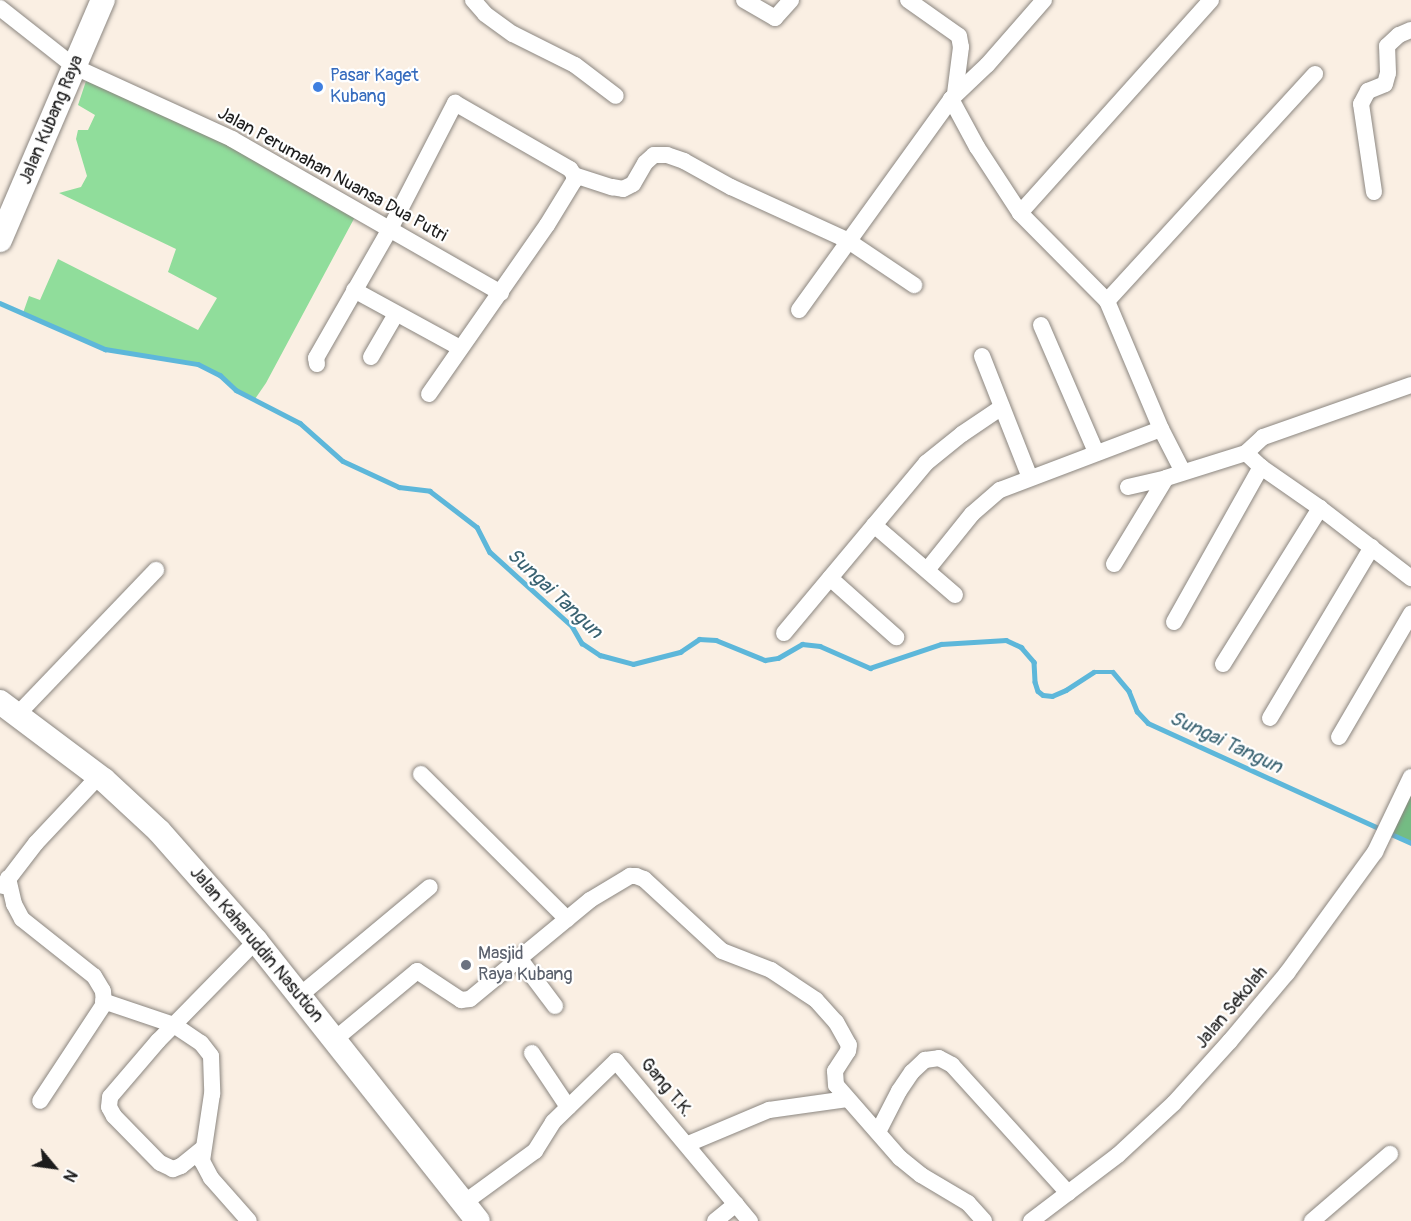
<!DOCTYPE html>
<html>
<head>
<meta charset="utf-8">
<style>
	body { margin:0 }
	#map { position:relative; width:1411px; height:1221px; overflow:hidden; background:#faefe3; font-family:Pangolin,sans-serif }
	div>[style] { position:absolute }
	.green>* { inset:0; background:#90dd9b }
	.forest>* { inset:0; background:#74bc83 }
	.stream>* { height:4.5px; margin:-2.25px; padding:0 2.25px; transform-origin:2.25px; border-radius:2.25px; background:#5db7da }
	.roads { filter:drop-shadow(0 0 2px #8b8680) drop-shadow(0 0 2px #8b8680) }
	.minor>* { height:16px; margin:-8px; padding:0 8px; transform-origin:8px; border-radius:8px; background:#fff }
	.highway>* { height:24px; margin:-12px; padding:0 12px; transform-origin:12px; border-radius:12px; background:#fff }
	.dots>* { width:16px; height:16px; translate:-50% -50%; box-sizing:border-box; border:3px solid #fff; border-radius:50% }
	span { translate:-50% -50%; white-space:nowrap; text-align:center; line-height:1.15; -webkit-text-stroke:4.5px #fff; paint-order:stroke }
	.shop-label { font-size:18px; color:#366cbe }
	.left { translate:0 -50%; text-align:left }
	.street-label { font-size:18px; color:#1c1c1c }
	.worship-label { font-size:18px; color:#5b616d }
	.water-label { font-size:20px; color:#396271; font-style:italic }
	.north { position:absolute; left:24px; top:1137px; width:60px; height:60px; -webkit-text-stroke:4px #fff; paint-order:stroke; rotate:119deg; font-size:16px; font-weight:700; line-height:24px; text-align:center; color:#1c1c1c }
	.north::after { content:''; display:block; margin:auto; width:21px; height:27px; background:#1c1c1c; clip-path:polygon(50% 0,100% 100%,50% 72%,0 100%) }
</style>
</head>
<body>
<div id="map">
	<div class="green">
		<div style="clip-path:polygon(86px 81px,147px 106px,230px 145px,356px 215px,266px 383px,255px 399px,236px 390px,220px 375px,198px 364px,105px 349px,23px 313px,29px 296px,40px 300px,58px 259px,198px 330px,217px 298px,168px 272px,176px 249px,59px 193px,81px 187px,87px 176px,76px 139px,78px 130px,88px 130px,95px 115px,78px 105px)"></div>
	</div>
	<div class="forest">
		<div style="clip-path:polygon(1411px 792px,1411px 843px,1392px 834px)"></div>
	</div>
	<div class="stream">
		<div style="left:0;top:303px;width:115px;rotate:23.7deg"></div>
		<div style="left:105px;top:349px;width:94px;rotate:9.2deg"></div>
		<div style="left:198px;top:364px;width:25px;rotate:27deg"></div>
		<div style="left:220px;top:375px;width:22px;rotate:43deg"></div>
		<div style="left:236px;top:390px;width:72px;rotate:27.3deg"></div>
		<div style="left:300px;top:423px;width:57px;rotate:41.5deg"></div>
		<div style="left:343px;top:461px;width:62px;rotate:24.9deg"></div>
		<div style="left:399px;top:487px;width:31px;rotate:7deg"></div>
		<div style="left:430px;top:491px;width:59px;rotate:37.5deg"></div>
		<div style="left:477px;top:527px;width:28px;rotate:63deg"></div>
		<div style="left:490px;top:552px;width:110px;rotate:42.1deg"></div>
		<div style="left:572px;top:626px;width:20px;rotate:60deg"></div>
		<div style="left:582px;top:643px;width:22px;rotate:34deg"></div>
		<div style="left:600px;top:655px;width:34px;rotate:15deg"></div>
		<div style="left:633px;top:664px;width:49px;rotate:-14.3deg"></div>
		<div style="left:680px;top:652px;width:23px;rotate:-34deg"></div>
		<div style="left:699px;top:639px;width:17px;rotate:3deg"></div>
		<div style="left:716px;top:640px;width:53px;rotate:22.2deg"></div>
		<div style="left:765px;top:660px;width:13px;rotate:-9deg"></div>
		<div style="left:778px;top:658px;width:28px;rotate:-30deg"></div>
		<div style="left:802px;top:644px;width:18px;rotate:6deg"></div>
		<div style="left:820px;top:646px;width:55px;rotate:23.7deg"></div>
		<div style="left:870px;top:668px;width:75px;rotate:-18.7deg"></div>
		<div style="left:941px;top:644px;width:65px;rotate:-3.5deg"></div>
		<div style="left:1006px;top:640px;width:17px;rotate:25deg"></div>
		<div style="left:1021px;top:647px;width:20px;rotate:49deg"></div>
		<div style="left:1034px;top:662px;width:20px;rotate:87deg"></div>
		<div style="left:1035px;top:682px;width:9px;rotate:72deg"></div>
		<div style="left:1038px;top:691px;width:6px;rotate:39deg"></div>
		<div style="left:1043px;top:695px;width:9px;rotate:6deg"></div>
		<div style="left:1052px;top:696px;width:15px;rotate:-23deg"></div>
		<div style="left:1066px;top:690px;width:33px;rotate:-33deg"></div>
		<div style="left:1094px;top:672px;width:19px"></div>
		<div style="left:1113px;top:672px;width:25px;rotate:50deg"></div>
		<div style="left:1129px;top:691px;width:22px;rotate:68deg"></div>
		<div style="left:1137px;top:711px;width:16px;rotate:47deg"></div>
		<div style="left:1148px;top:723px;width:256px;rotate:24.5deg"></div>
		<div style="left:1389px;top:833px;width:24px;rotate:24deg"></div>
	</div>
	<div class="roads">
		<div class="minor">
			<div style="left:473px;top:0;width:18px;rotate:49deg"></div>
			<div style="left:485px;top:14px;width:34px;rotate:36deg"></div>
			<div style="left:513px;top:34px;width:69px;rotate:26.6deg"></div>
			<div style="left:575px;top:65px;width:51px;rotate:37.1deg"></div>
			<div style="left:744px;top:0;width:36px;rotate:30deg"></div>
			<div style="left:775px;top:18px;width:24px;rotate:-48deg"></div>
			<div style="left:908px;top:0;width:62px;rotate:35.2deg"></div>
			<div style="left:959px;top:36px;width:11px;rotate:80deg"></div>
			<div style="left:961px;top:47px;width:47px;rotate:97.3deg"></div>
			<div style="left:1044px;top:0;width:86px;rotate:131.2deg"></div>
			<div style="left:987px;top:65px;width:50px;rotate:136.6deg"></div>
			<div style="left:951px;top:99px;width:55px;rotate:61.6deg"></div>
			<div style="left:977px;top:147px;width:79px;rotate:56.9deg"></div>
			<div style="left:1020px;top:213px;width:124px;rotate:45.3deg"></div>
			<div style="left:1107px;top:301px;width:308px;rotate:-47.5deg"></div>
			<div style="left:0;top:8px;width:95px;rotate:38.2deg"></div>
			<div style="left:75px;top:67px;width:173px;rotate:24.6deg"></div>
			<div style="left:232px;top:139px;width:310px;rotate:29.8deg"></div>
			<div style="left:1374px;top:192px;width:89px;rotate:-98.4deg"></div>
			<div style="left:1361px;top:104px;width:15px;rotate:-62deg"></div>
			<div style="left:1368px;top:91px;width:18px;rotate:-22deg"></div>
			<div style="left:1385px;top:84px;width:11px;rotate:-75deg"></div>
			<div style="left:1388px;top:73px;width:27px;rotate:-92deg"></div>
			<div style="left:1387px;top:46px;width:16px;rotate:-43deg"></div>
			<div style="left:1399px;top:35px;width:13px;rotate:-23deg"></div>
			<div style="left:1020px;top:213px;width:286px;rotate:-48.1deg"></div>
			<div style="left:354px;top:290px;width:121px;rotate:28.7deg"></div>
			<div style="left:1107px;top:301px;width:139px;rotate:67.1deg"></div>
			<div style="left:1161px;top:429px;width:48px;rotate:62.9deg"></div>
			<div style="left:799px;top:310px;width:260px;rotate:-54.2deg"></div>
			<div style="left:1041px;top:325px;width:138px;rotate:66.6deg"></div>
			<div style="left:982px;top:356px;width:131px;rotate:68.5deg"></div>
			<div style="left:371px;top:357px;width:50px;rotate:-59.8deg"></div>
			<div style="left:317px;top:364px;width:6px;rotate:-99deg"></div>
			<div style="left:316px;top:358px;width:151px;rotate:-60.2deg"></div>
			<div style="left:391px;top:227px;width:140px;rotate:-62.7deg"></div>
			<div style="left:455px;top:103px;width:133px;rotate:29.9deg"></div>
			<div style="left:570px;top:169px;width:7px;rotate:56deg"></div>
			<div style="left:574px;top:175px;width:40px;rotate:18deg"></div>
			<div style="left:612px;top:187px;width:11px;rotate:10deg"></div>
			<div style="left:623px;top:189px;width:11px;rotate:-27deg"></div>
			<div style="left:633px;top:184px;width:24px;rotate:-60deg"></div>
			<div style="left:645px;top:163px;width:12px;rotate:-42deg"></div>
			<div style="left:654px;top:155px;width:13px"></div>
			<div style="left:667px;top:155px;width:18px;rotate:19deg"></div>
			<div style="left:684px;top:161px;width:54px;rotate:29deg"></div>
			<div style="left:731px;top:187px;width:128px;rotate:24.6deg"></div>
			<div style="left:847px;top:240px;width:81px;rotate:33.9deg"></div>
			<div style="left:1411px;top:385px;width:157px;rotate:160.6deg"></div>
			<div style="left:1263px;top:437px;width:23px;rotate:137deg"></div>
			<div style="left:1246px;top:453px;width:21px;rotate:43deg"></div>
			<div style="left:1261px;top:467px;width:72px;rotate:34.8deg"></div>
			<div style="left:1320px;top:508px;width:115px;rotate:37.6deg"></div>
			<div style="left:429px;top:394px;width:206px;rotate:-55.1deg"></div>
			<div style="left:547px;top:225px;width:52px;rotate:-58.5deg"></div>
			<div style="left:574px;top:181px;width:6px;rotate:-90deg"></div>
			<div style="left:1128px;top:487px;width:39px;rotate:-13deg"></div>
			<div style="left:874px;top:525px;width:107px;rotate:40.8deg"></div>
			<div style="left:1114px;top:564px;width:100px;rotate:-58.8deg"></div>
			<div style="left:1166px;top:478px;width:84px;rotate:-17.4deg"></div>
			<div style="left:927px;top:570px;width:72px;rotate:-51.2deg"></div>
			<div style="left:972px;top:514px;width:37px;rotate:-41deg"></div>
			<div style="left:1000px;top:490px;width:172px;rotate:-20.8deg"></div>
			<div style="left:830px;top:578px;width:89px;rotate:41.8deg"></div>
			<div style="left:1174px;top:622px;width:178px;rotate:-60.7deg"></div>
			<div style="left:784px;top:633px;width:222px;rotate:-50.1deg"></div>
			<div style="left:926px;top:463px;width:46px;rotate:-38.9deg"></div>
			<div style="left:962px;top:434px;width:48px;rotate:-34deg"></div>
			<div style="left:1223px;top:664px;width:184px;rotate:-58.1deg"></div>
			<div style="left:17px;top:715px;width:201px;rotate:-46.2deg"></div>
			<div style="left:1270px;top:718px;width:199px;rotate:-59.2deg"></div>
			<div style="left:1339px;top:737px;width:143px;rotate:-59.7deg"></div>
			<div style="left:421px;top:774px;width:206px;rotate:44.8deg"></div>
			<div style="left:8px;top:878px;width:27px;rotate:77deg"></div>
			<div style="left:14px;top:904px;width:17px;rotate:62deg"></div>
			<div style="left:22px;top:919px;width:92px;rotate:38.4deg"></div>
			<div style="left:94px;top:976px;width:17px;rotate:59deg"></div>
			<div style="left:103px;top:991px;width:13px;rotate:86deg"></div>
			<div style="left:104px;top:1004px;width:116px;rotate:123.4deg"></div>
			<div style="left:3px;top:886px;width:54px;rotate:-52.5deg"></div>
			<div style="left:36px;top:843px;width:92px;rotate:-46.8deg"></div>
			<div style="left:519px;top:958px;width:60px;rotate:53.1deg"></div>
			<div style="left:299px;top:996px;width:170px;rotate:-39.8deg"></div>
			<div style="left:103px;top:1001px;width:75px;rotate:18.7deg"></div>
			<div style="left:174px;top:1025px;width:32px;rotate:34deg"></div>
			<div style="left:201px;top:1043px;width:16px;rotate:52deg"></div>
			<div style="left:211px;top:1056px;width:38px;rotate:88deg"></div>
			<div style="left:212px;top:1094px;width:68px;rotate:98.5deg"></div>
			<div style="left:202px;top:1161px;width:19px;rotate:62deg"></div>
			<div style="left:211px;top:1178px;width:57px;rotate:48.5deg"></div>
			<div style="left:334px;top:1040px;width:108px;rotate:-39.7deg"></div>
			<div style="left:417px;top:971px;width:53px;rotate:33.4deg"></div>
			<div style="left:461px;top:1000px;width:9px;rotate:-6deg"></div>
			<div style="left:470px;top:999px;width:156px;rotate:-39.5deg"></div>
			<div style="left:590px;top:900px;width:47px;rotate:-31deg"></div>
			<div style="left:630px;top:876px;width:6px"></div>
			<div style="left:636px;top:876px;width:9px;rotate:21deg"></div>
			<div style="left:644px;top:879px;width:106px;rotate:42.7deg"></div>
			<div style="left:722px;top:951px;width:53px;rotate:21.2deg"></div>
			<div style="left:771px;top:970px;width:54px;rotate:33.7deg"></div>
			<div style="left:816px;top:1000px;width:30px;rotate:48deg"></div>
			<div style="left:836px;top:1022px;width:26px;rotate:61deg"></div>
			<div style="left:849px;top:1045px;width:6px;rotate:99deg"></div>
			<div style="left:848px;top:1051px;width:24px;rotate:123deg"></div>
			<div style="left:835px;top:1071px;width:14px;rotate:86deg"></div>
			<div style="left:836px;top:1085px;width:97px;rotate:48.8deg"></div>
			<div style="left:900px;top:1158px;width:27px;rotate:39deg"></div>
			<div style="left:921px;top:1175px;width:55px;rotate:30.8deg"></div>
			<div style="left:968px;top:1203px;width:24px;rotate:48deg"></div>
			<div style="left:532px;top:1053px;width:65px;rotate:56.3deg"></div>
			<div style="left:878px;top:1132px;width:46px;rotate:-62.9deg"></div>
			<div style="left:899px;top:1091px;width:23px;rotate:-56deg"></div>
			<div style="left:912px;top:1072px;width:18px;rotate:-43deg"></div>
			<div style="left:925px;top:1060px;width:14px;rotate:-8deg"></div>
			<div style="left:939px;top:1058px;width:15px;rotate:28deg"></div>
			<div style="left:952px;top:1065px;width:173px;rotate:47.8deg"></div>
			<div style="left:688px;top:1144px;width:88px;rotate:-22.8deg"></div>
			<div style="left:769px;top:1110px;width:79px;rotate:-8deg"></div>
			<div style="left:202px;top:1149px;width:27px;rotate:141deg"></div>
			<div style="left:181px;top:1166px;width:9px;rotate:159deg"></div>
			<div style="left:173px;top:1169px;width:14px;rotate:-155deg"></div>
			<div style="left:160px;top:1163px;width:66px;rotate:-134.4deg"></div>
			<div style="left:114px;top:1116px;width:10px;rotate:-119deg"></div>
			<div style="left:109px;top:1107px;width:10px;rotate:-84deg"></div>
			<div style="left:110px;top:1097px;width:74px;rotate:-49.4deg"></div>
			<div style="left:158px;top:1041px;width:140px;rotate:-45.6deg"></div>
			<div style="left:465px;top:1202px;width:87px;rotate:-36.1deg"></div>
			<div style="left:535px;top:1151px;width:34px;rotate:-58deg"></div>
			<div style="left:553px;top:1122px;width:88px;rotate:-44.1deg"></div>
			<div style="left:616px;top:1061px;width:209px;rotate:50.1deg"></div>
			<div style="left:715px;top:1221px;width:27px;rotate:-39deg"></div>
			<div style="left:1031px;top:1221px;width:109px;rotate:-37.2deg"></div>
			<div style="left:1118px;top:1155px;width:76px;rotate:-42.9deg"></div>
			<div style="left:1174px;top:1103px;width:84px;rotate:-47.9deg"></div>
			<div style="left:1230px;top:1041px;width:89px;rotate:-50deg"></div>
			<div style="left:1287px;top:973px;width:150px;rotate:-54deg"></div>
			<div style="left:1375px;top:852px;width:83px;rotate:-64.4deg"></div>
			<div style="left:1312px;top:1221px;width:103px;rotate:-40.7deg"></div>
		</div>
		<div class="highway">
			<div style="left:0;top:240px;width:261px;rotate:-66.8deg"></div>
			<div style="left:0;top:702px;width:130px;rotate:36.9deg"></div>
			<div style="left:104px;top:780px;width:75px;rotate:42.8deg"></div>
			<div style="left:159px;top:831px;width:147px;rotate:48.6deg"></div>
			<div style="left:256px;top:941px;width:357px;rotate:51.6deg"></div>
		</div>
	</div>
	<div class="dots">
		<div style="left:318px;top:87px;background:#3f7fe0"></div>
		<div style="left:466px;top:965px;background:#6b7280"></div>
	</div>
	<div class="shop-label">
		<span class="left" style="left:330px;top:87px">Pasar Kaget<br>Kubang</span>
	</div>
	<div class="street-label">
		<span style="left:52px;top:120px;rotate:-67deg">Jalan Kubang Raya</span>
		<span style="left:332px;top:175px;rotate:29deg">Jalan Perumahan Nuansa Dua Putri</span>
		<span style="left:256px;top:945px;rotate:50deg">Jalan Kaharuddin Nasution</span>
		<span style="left:1232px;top:1008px;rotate:-50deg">Jalan Sekolah</span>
		<span style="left:666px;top:1088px;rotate:50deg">Gang T.K.</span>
	</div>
	<div class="worship-label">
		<span class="left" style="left:478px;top:965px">Masjid<br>Raya Kubang</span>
	</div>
	<div class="water-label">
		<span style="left:555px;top:593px;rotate:43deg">Sungai Tangun</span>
		<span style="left:1226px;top:742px;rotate:25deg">Sungai Tangun</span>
	</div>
	<div class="north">N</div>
</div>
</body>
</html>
